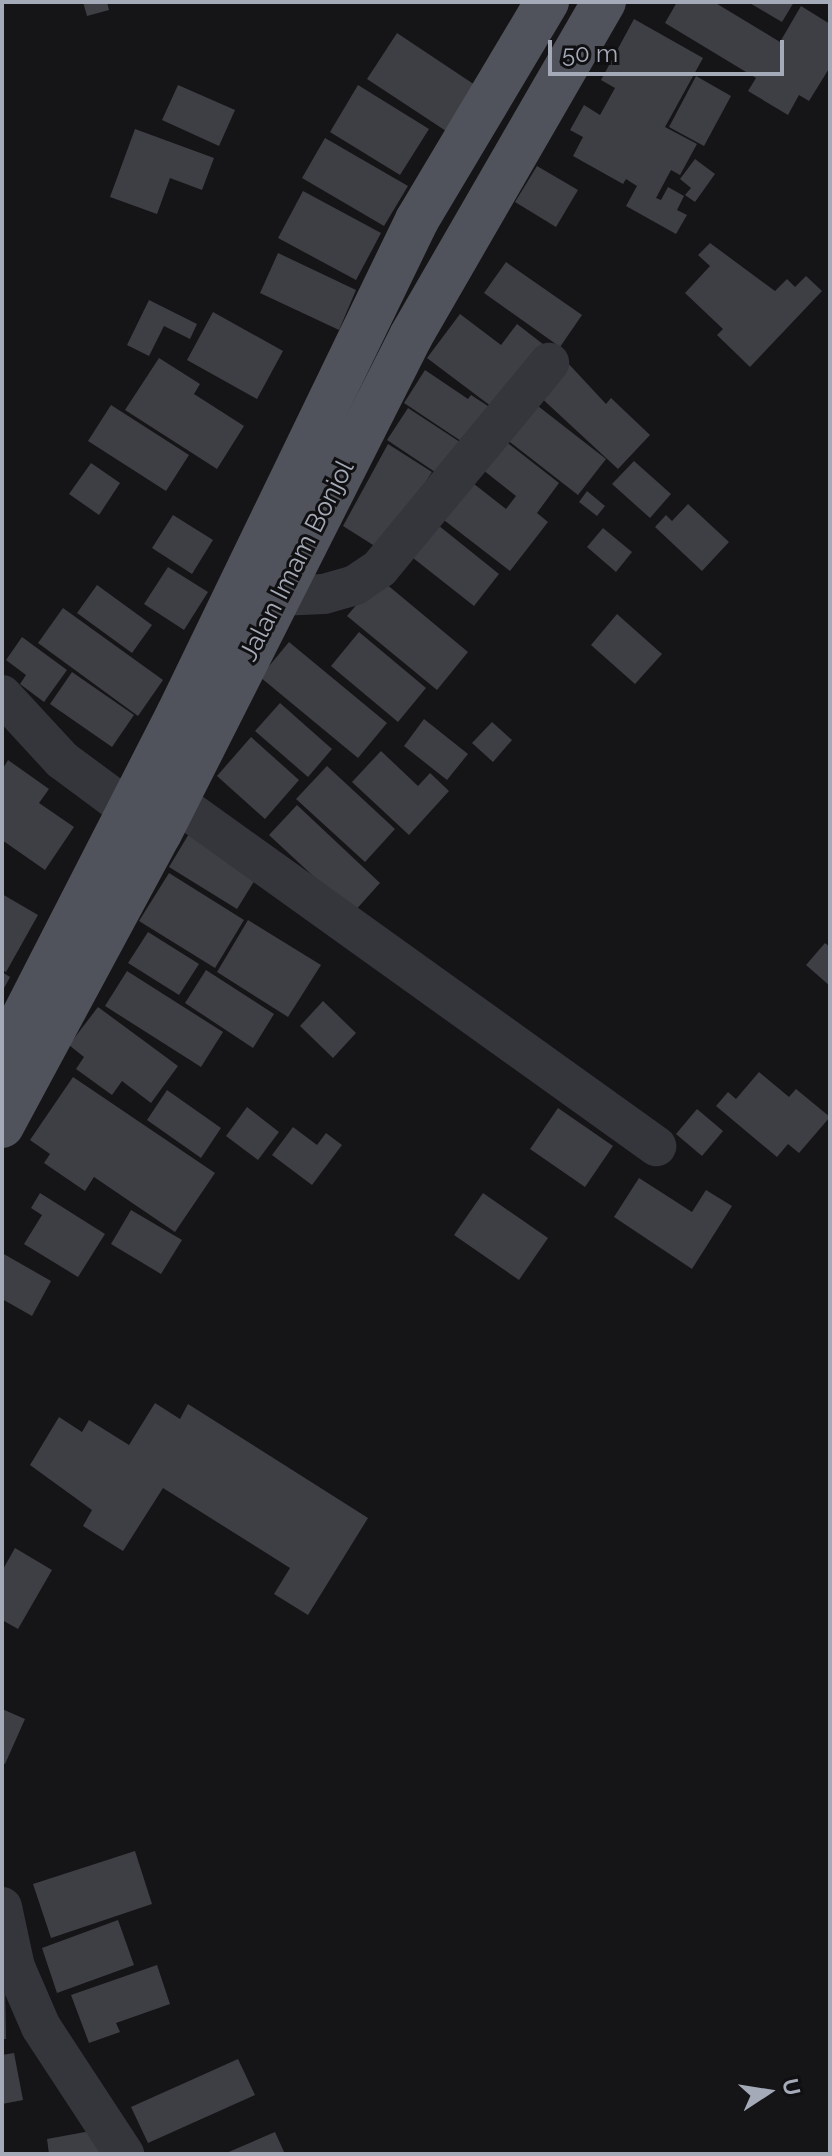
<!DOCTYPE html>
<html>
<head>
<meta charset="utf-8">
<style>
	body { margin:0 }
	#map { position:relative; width:832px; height:2156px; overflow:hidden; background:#151517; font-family:Raleway,sans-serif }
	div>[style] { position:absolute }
	.building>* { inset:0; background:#3e3f44 }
	.minor>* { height:40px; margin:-20px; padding:0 20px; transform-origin:20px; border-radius:20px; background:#35363c }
	.major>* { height:44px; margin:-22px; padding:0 22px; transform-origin:22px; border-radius:22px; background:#51535c }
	span { translate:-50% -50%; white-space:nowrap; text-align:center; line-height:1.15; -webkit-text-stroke:6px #101012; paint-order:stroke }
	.street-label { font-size:26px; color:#a5aab8 }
	.frame { position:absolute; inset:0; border:4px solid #a5aab8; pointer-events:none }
	.north { position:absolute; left:728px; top:2052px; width:80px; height:80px; -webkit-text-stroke:6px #101012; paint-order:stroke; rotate:78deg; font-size:22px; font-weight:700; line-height:32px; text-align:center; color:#a5aab8 }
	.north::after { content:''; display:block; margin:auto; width:28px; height:36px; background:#a5aab8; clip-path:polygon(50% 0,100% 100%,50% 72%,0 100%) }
	.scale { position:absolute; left:548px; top:40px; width:236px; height:36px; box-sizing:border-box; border:4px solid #a5aab8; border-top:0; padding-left:10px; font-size:24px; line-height:28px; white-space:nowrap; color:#a5aab8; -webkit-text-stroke:6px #101012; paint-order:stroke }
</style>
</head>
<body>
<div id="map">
	<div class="building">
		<div style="clip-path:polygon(83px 2px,107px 2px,109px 10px,87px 16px)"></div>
		<div style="clip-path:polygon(677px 2px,714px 2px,780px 42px,801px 6px,830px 24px,830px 67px,809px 101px,799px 95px,788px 115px,748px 91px,756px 78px,665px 23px)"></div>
		<div style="clip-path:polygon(748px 2px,794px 2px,782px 22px)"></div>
		<div style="clip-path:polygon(634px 19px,703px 58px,665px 127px,697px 144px,680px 175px,671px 170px,656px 198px,661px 200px,668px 187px,684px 196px,677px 210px,687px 215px,676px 234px,626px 206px,637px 186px,626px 179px,623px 184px,573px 156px,583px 137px,570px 130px,584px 105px,600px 115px,615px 88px,601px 80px)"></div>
		<div style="clip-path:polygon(397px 33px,478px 87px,449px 133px,367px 79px)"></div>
		<div style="clip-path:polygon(696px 76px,731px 96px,704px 146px,669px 127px)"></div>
		<div style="clip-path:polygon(178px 85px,235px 110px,219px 146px,162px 120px)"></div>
		<div style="clip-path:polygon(358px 85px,429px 129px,400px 175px,330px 132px)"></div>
		<div style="clip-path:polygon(135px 129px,214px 158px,202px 190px,170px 178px,157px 214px,110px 197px)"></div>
		<div style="clip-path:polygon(325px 138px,408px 186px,384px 226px,302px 178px)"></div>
		<div style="clip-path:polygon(695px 159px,715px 174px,695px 202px,685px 195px,691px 188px,680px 179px)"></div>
		<div style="clip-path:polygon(537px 166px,578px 190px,556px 227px,515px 202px)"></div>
		<div style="clip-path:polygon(303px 191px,381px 233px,356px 280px,278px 238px)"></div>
		<div style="clip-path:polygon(710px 243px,775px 291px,787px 279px,795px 287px,806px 276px,822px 291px,750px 367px,717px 335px,723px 329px,685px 293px,710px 266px,698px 255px)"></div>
		<div style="clip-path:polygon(278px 253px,356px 290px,339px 330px,260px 293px)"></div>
		<div style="clip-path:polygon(506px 262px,582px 315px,560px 347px,484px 293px)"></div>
		<div style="clip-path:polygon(149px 300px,197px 324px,190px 339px,164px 326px,149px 356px,127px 345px)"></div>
		<div style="clip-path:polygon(213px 312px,283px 351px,257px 399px,187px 360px)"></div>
		<div style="clip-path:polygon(460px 314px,501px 345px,517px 324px,548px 348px,500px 413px,427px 358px)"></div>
		<div style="clip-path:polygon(159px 358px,200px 384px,194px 394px,244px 426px,217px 469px,125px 410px)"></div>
		<div style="clip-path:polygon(566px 361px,606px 404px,611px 398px,650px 435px,618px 469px,536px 393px)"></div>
		<div style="clip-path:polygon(425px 370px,468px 399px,471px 395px,491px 408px,467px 445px,404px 403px)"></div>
		<div style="clip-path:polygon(529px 399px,606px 459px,578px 495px,501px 435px)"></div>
		<div style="clip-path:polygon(111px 405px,189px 455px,166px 491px,88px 441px)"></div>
		<div style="clip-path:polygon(408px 408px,463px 444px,441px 476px,387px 440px)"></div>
		<div style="clip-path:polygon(500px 437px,559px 483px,537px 513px,548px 522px,510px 571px,440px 517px,469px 480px,506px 509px,516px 496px,478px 466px)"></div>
		<div style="clip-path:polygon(388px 444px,432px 472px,381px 550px,343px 526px)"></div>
		<div style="clip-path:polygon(634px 461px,671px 494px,650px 518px,612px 484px)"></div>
		<div style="clip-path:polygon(91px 463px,120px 483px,99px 515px,69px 494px)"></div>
		<div style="clip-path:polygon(587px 491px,605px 506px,597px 516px,579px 502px)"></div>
		<div style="clip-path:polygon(688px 504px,729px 542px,702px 571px,655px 527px,666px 515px,672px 521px)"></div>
		<div style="clip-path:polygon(173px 515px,213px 540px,192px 574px,152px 548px)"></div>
		<div style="clip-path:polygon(433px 521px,499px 574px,474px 606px,408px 554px)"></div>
		<div style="clip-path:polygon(603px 528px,632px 552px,616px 572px,587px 547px)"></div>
		<div style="clip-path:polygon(168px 567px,208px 592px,184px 630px,144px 604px)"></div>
		<div style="clip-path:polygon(379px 578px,468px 652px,437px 690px,347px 616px)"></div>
		<div style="clip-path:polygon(97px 585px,152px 625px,132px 653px,77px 613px)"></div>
		<div style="clip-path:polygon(63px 608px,163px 680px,138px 716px,38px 643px)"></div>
		<div style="clip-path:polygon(617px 614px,662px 654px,635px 684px,591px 645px)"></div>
		<div style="clip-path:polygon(359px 632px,426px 688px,398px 722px,331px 666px)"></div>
		<div style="clip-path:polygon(22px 637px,67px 670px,44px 702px,20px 684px,26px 675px,6px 660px)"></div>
		<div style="clip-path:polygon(289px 642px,387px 723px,358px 758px,260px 677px)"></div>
		<div style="clip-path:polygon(72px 672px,134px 715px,112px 747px,50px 704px)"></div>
		<div style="clip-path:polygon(280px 703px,332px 749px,308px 777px,255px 731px)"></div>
		<div style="clip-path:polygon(424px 719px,468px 754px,447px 780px,404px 746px)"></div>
		<div style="clip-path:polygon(492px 722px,512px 740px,493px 762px,472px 743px)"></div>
		<div style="clip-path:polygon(251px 737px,299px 780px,265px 819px,217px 776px)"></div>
		<div style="clip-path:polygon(381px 751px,418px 786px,430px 773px,449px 791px,409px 835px,352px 782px)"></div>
		<div style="clip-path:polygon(8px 760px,49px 789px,39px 803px,74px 827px,45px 870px,2px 840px,2px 770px)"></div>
		<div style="clip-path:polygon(327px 766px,395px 829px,365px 862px,296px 799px)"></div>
		<div style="clip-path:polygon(297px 805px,380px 883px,353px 913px,269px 835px)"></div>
		<div style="clip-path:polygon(190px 832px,258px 875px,237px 909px,169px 867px)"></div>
		<div style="clip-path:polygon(169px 873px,244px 920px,215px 968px,139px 921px)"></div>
		<div style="clip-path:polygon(2px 894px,38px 915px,6px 972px,2px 970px)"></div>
		<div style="clip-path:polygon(248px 920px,321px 965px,288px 1017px,217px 972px)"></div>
		<div style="clip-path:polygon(148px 932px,199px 964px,179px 995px,128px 963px)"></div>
		<div style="clip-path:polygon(825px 943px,830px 947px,830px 986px,806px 965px)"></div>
		<div style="clip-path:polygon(206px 970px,274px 1014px,253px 1048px,185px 1003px)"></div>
		<div style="clip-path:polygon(127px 971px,223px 1032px,201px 1067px,105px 1006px)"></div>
		<div style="clip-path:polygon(2px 972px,10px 977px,2px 992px)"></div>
		<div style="clip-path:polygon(323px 1001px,356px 1033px,333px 1058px,300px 1026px)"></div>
		<div style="clip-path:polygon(98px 1007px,178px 1066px,151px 1103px,122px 1081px,112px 1095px,76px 1069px,84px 1057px,69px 1045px)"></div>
		<div style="clip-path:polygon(759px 1072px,789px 1097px,796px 1089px,830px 1117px,799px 1153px,788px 1144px,777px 1157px,716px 1106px,728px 1092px,736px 1099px)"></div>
		<div style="clip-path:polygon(73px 1077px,215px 1173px,175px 1232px,94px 1177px,85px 1191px,44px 1163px,50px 1154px,30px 1140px)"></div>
		<div style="clip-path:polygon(167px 1090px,221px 1128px,201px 1158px,147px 1120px)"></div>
		<div style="clip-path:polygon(247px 1107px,279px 1132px,258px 1160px,226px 1136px)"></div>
		<div style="clip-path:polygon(558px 1108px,613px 1146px,585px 1187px,530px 1149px)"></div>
		<div style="clip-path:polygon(697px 1109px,723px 1131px,702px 1156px,676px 1134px)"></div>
		<div style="clip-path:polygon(293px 1127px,317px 1145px,326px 1133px,342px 1145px,312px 1185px,272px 1155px)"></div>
		<div style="clip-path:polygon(639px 1178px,692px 1212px,706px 1190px,732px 1206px,692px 1269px,614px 1217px)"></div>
		<div style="clip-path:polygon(40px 1193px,105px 1234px,78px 1277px,24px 1244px,42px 1215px,31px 1208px)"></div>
		<div style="clip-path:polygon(483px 1193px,548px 1238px,519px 1280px,454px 1235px)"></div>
		<div style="clip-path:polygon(131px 1210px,182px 1240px,161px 1274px,111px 1244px)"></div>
		<div style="clip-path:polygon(2px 1253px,51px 1281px,32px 1316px,2px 1299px)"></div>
		<div style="clip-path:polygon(155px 1403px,180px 1419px,188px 1404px,368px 1518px,308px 1615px,274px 1594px,290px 1568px,163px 1488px,123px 1551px,83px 1526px,92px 1510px,30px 1465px,59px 1417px,82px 1432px,89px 1420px,129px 1445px)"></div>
		<div style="clip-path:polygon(15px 1548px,52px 1570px,18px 1629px,2px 1620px,2px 1571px)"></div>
		<div style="clip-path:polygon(2px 1709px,25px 1719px,5px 1764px,2px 1763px)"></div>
		<div style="clip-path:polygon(135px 1851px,152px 1904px,51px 1938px,33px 1884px)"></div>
		<div style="clip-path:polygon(118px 1920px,134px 1965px,57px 1993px,42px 1948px)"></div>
		<div style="clip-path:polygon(157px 1965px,170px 2004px,116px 2023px,120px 2032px,89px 2043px,71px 1995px)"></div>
		<div style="clip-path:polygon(2px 1985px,5px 1985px,6px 2039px,2px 2039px)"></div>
		<div style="clip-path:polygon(14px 2053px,23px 2100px,2px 2104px,2px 2055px)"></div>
		<div style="clip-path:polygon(238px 2059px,255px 2095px,148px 2143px,131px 2107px)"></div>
		<div style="clip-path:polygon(96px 2130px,100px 2154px,49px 2154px,47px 2139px)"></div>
		<div style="clip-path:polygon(275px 2132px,285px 2154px,224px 2154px)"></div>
	</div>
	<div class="minor">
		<div style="left:278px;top:596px;width:46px;rotate:-2.5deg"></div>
		<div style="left:324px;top:594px;width:32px;rotate:-16deg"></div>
		<div style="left:355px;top:585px;width:30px;rotate:-34deg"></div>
		<div style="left:380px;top:568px;width:266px;rotate:-50.5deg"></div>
		<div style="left:2px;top:695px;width:88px;rotate:47.3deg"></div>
		<div style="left:62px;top:760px;width:114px;rotate:36.5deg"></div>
		<div style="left:176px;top:802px;width:591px;rotate:35.63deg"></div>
		<div style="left:2px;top:1907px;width:61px;rotate:77.8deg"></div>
		<div style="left:15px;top:1967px;width:65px;rotate:66.6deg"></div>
		<div style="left:41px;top:2027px;width:152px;rotate:56.8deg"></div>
	</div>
	<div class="major">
		<div style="left:2px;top:1058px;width:386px;rotate:-62.9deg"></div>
		<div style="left:178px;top:714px;width:549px;rotate:-64.18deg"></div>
		<div style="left:417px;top:220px;width:254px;rotate:-59.2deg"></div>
		<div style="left:2px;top:1126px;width:333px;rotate:-61.7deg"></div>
		<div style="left:160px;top:833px;width:557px;rotate:-63.2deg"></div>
		<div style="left:411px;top:336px;width:386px;rotate:-60deg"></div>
	</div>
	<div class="street-label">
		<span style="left:297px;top:561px;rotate:-63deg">Jalan Imam Bonjol</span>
	</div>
	<div class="frame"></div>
	<div class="north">U</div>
	<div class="scale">50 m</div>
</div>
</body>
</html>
